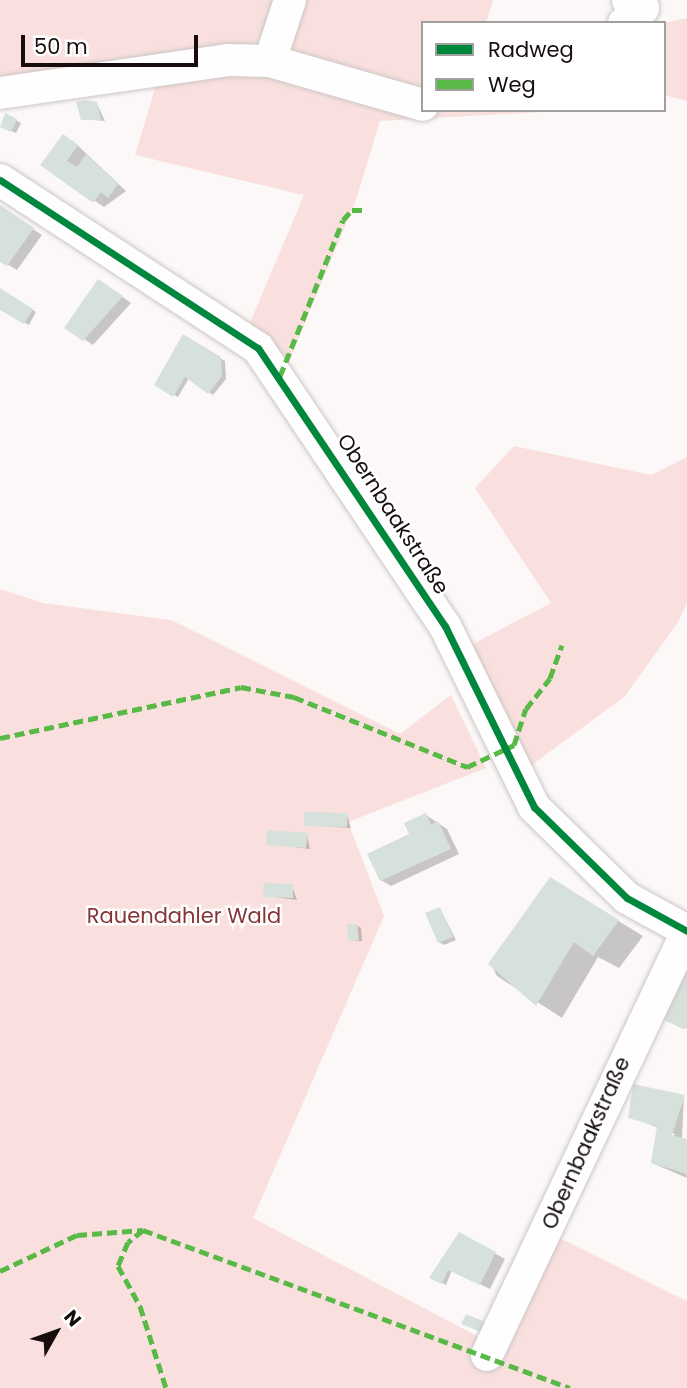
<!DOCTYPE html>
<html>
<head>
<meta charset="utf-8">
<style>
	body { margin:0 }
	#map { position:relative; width:687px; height:1388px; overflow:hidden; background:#fbf8f7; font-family:Poppins,sans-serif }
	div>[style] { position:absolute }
	.green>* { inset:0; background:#f9e0de }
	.shadow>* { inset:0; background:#0003 }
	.building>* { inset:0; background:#d6e1db }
	.roads { filter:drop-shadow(0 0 2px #cdc6c6) drop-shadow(0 0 2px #cdc6c6) }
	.minor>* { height:32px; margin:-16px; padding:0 16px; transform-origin:16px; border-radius:16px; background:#fefefe }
	.quiet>* { height:5px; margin-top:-2.5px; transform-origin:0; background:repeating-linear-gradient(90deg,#58b947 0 10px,transparent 0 15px) }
	.cycleway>* { height:7px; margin:-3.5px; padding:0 3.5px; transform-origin:3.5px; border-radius:3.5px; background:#00873e }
	span { translate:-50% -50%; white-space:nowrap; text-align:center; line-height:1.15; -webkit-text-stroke:5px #fff; paint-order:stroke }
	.street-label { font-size:21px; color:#160d0c }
	.park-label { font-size:21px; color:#853535 }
	.legend { position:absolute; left:421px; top:21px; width:245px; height:91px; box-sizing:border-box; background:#fff; border:2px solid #a29e9e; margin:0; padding:9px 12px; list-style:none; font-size:21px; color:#160d0c }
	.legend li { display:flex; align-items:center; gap:14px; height:35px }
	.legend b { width:35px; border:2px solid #a29e9e }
	.north { position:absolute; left:21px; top:1297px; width:70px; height:70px; -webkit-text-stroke:5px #fff; paint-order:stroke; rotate:50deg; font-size:19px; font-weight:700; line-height:28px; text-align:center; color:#160d0c }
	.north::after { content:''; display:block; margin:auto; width:24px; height:32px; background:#160d0c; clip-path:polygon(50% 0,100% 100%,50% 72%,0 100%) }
	.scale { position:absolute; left:21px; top:35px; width:177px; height:32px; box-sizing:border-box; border:4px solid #160d0c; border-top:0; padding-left:9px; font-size:21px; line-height:24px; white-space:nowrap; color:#160d0c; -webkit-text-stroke:5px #fff; paint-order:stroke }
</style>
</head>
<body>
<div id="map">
	<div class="green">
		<div style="clip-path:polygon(0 0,493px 0,486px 23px,423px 23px,423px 110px,578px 110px,380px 121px,356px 200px,287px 366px,249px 325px,304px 195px,135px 155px,159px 75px,0 80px)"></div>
		<div style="clip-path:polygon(687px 18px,687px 101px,664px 95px,664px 23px)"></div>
		<div style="clip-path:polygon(514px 446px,651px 475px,687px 457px,687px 603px,678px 622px,625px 696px,528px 768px,469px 646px,551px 603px,475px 488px)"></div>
		<div style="clip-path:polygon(0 589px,43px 603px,171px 620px,400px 734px,451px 695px,486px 768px,348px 822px,384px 916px,253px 1218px,496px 1346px,551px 1234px,687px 1301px,687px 1388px,0 1388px)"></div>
	</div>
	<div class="shadow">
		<div style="clip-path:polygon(97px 104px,105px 121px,83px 119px)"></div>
		<div style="clip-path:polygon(6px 115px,21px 123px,16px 133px,5px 128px)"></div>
		<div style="clip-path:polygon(73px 141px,126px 191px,104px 207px,42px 165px)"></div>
		<div style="clip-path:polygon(0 207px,42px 235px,17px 270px,0 260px)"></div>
		<div style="clip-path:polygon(108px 287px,131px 303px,93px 345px,84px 339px)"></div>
		<div style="clip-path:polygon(0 290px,36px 312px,29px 325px,0 308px)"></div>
		<div style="clip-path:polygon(184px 336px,225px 361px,226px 379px,213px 395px,189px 378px,178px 397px,156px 385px)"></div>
		<div style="clip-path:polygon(347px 814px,351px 828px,305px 825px)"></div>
		<div style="clip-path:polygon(426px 815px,447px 829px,459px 854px,391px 886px,381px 880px)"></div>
		<div style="clip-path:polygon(307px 835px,310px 849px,267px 844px)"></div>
		<div style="clip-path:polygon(292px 886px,297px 900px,265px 896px)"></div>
		<div style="clip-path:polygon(575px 894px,643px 936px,619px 968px,598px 957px,562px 1018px,497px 976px,491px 964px)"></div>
		<div style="clip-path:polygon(440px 909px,456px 940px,444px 945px,439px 942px)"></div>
		<div style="clip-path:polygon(356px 925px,361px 928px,362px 941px,350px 940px)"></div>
		<div style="clip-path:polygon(684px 1096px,682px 1138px,687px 1178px,652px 1163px,675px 1134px,630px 1117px)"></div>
		<div style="clip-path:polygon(460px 1234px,505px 1259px,490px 1289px,452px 1270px,446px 1285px,432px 1277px)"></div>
	</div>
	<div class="building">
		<div style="clip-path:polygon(85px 100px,97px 102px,101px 120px,81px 120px,76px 102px)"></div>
		<div style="clip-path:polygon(5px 113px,17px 119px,11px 132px,0 127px)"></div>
		<div style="clip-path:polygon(63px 134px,78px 145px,67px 161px,77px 167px,86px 154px,118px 184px,108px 198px,101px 192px,93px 203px,40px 165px)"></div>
		<div style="clip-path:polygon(0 205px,34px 228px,7px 266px,0 262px)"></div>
		<div style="clip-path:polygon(98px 279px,123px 296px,83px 341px,64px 328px)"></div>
		<div style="clip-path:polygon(0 288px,33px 309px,24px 324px,0 310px)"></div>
		<div style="clip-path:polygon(183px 334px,221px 357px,222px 376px,208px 394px,185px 377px,173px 397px,154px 385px)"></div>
		<div style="clip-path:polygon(304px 812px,348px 813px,347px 827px,304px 826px)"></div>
		<div style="clip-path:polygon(426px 813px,431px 825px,438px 821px,451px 849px,380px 881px,367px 854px,409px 834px,404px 823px)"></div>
		<div style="clip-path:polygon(267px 830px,308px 833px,306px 848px,266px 845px)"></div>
		<div style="clip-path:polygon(550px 877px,619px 920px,593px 956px,574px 942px,536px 1006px,488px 964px)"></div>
		<div style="clip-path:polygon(264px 883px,293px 884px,293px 898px,263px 897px)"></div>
		<div style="clip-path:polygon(440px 907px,453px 937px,438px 943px,425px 913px)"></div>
		<div style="clip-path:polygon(347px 924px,357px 924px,359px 940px,348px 941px)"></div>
		<div style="clip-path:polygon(687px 969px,687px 1028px,683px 1029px,662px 1019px)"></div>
		<div style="clip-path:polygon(633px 1084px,685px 1095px,672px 1135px,687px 1139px,687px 1174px,651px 1163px,657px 1126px,628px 1118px)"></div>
		<div style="clip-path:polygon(459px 1232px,496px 1252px,480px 1285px,448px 1270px,442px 1284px,429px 1278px)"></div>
		<div style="clip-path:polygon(466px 1314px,485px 1322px,481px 1332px,461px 1324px)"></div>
	</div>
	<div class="roads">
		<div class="minor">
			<div style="left:290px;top:0;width:64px;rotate:108.2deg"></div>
			<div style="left:270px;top:61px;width:159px;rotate:16deg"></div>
			<div style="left:624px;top:23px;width:24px;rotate:-38deg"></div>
			<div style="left:643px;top:8px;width:17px;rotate:-152deg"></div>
			<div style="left:0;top:93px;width:230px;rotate:-8.2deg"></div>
			<div style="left:228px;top:60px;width:42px;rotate:1.4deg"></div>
			<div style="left:0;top:180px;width:308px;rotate:33.1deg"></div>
			<div style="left:258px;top:348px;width:335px;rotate:56.1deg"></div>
			<div style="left:445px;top:626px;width:202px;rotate:63.8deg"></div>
			<div style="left:534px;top:807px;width:130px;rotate:44.4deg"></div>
			<div style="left:627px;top:898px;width:68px;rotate:28.8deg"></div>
			<div style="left:487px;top:1355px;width:468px;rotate:-64.7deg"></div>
		</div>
	</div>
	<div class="quiet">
		<div style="left:280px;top:376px;width:168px;rotate:-68deg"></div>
		<div style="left:343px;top:220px;width:13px;rotate:-48deg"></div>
		<div style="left:352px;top:210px;width:11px"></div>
		<div style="left:0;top:738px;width:246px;rotate:-11.9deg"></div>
		<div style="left:241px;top:687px;width:54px;rotate:10.7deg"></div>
		<div style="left:294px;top:697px;width:187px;rotate:22deg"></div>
		<div style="left:467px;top:767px;width:52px;rotate:-25.1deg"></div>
		<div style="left:514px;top:745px;width:38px;rotate:-72deg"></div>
		<div style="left:526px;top:709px;width:39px;rotate:-52deg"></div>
		<div style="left:550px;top:678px;width:35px;rotate:-70deg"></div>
		<div style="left:143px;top:1230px;width:19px;rotate:141deg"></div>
		<div style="left:128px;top:1242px;width:26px;rotate:113deg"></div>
		<div style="left:118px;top:1266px;width:46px;rotate:61.2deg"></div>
		<div style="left:140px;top:1306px;width:86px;rotate:72.4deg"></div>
		<div style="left:0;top:1271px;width:85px;rotate:-25.1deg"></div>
		<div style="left:77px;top:1235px;width:66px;rotate:-4.3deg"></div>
		<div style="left:143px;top:1230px;width:455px;rotate:20.3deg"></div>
	</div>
	<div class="cycleway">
		<div style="left:0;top:180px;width:308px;rotate:33.1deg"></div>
		<div style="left:258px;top:348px;width:335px;rotate:56.1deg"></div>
		<div style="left:445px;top:626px;width:202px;rotate:63.8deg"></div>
		<div style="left:534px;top:807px;width:130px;rotate:44.4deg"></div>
		<div style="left:627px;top:898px;width:68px;rotate:28.8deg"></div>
	</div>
	<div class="street-label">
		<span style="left:393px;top:514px;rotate:57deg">Obernbaakstraße</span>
		<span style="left:586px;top:1143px;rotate:-66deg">Obernbaakstraße</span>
	</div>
	<div class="park-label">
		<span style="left:184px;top:916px">Rauendahler Wald</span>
	</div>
	<ul class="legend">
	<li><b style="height:9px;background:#00873e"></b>Radweg</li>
	<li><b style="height:9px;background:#58b947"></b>Weg</li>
	</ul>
	<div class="north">N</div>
	<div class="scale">50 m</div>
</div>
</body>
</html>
